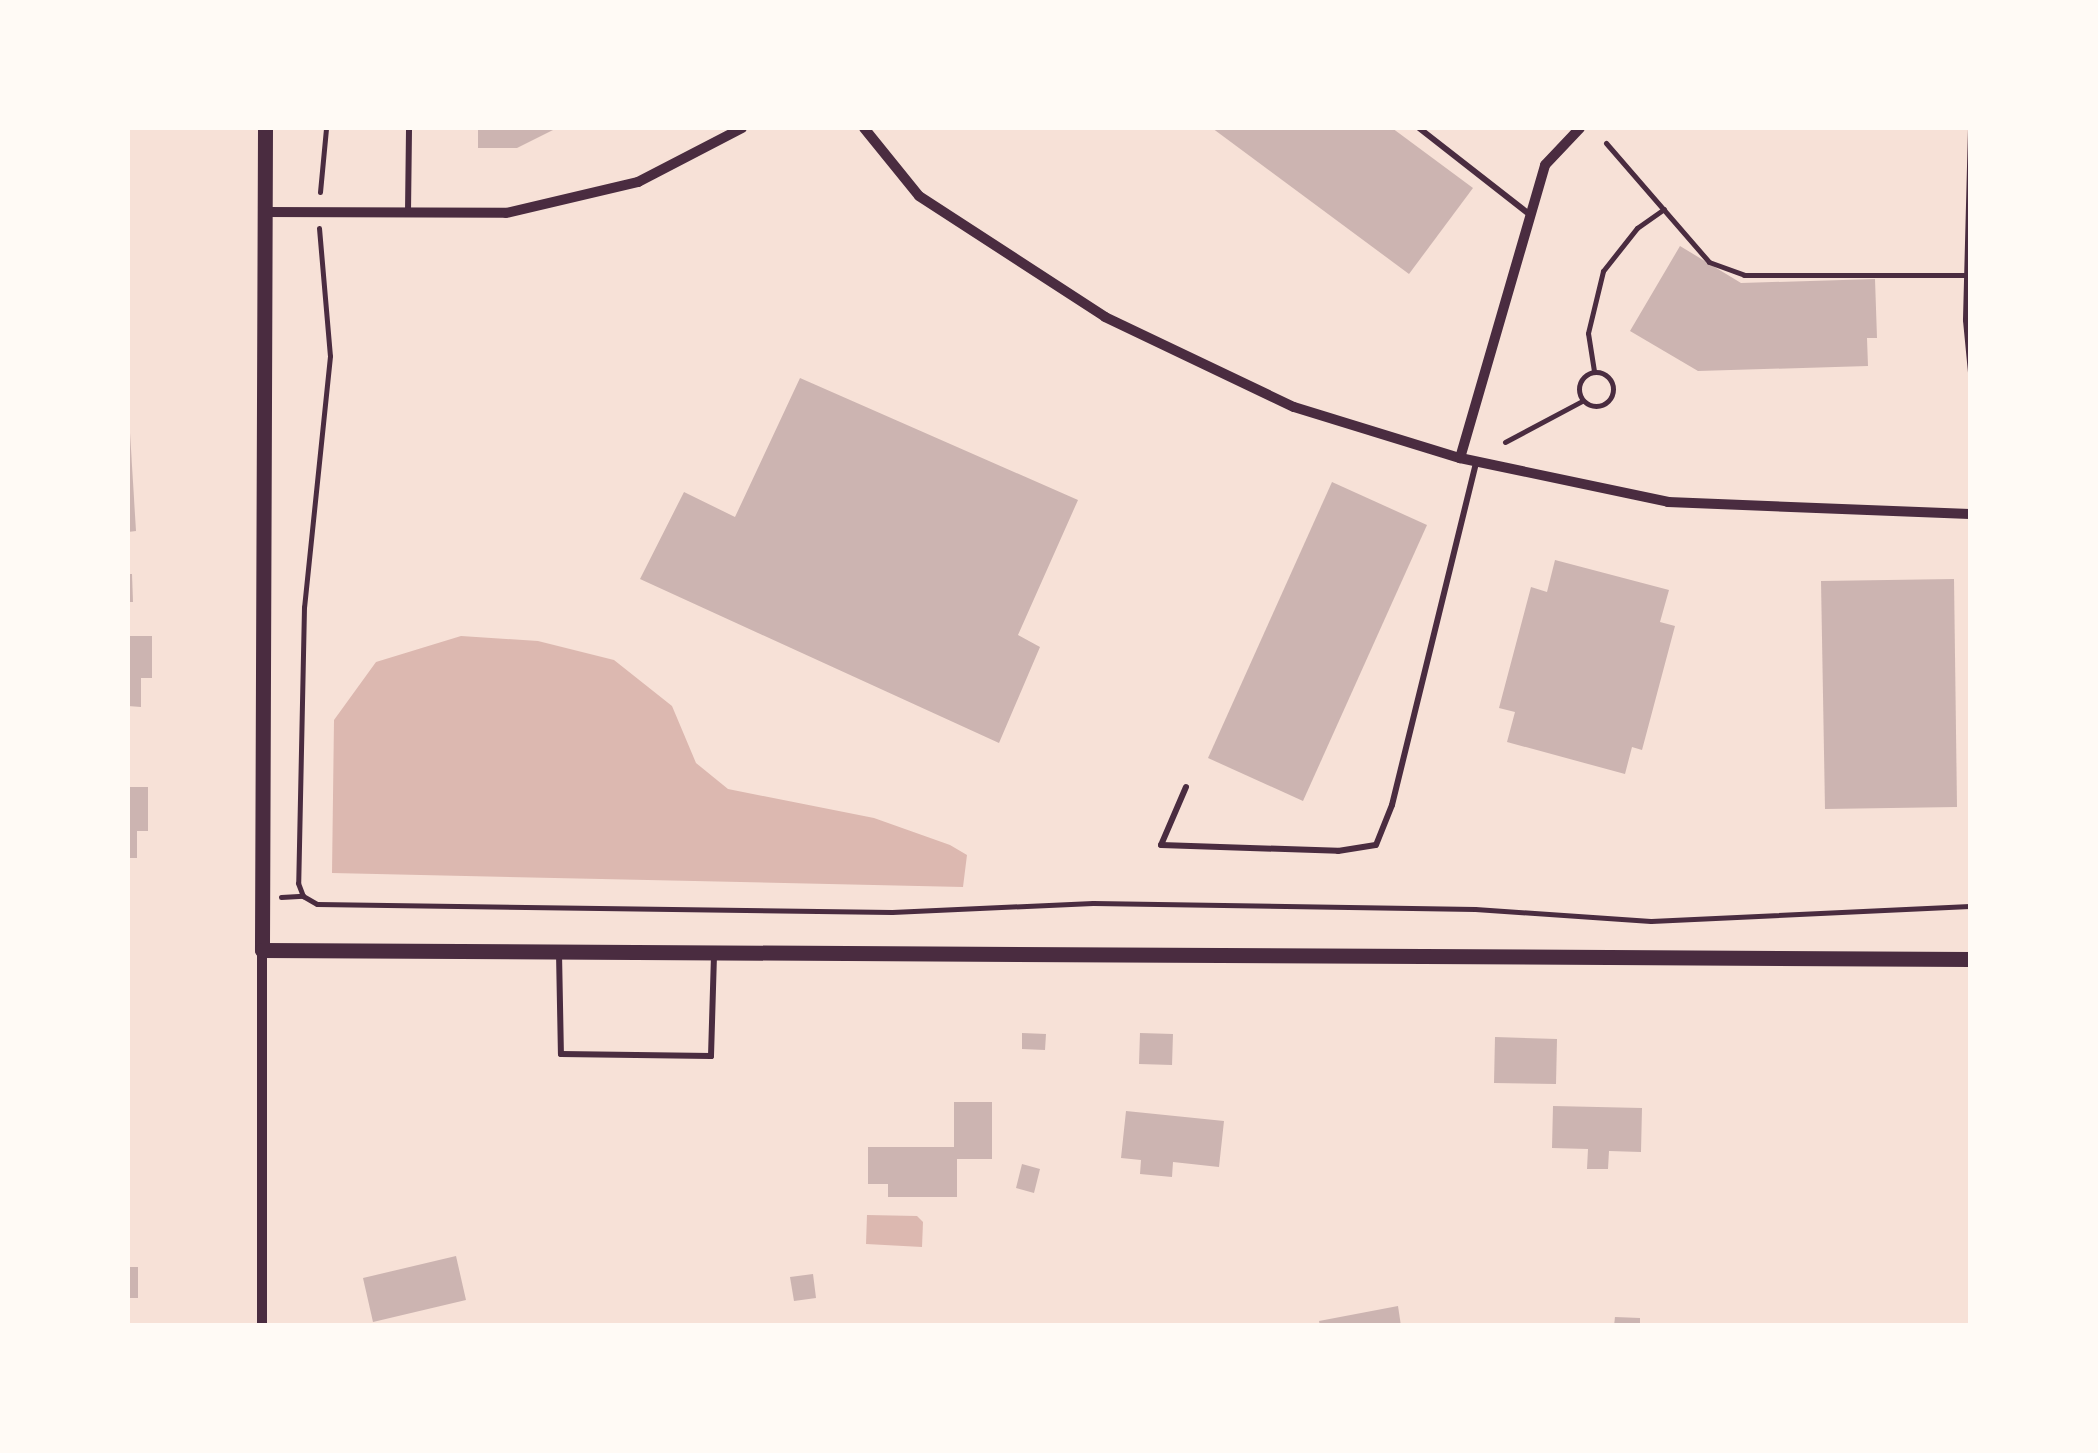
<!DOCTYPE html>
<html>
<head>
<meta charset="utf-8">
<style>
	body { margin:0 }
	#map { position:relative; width:2098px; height:1453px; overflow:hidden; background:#f7e1d7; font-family:Poppins,sans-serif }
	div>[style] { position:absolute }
	.water>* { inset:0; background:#dcb8b0 }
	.building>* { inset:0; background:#ccb4b1 }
	.path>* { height:5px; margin:-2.5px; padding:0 2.5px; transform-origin:2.5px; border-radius:2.5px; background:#4a2c40 }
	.path>.ring { margin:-2.5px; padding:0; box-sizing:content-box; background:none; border:5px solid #4a2c40; border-radius:50% }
	.service>* { height:6px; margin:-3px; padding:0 3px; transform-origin:3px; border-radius:3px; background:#4a2c40 }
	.minor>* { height:10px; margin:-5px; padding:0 5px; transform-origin:5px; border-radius:5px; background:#4a2c40 }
	.tertiary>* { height:15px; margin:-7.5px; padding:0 7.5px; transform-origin:7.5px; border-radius:7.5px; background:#4a2c40 }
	span { translate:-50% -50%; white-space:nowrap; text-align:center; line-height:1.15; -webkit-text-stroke:8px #fffaf5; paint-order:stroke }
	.frame { position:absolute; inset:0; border:130px solid #fffaf5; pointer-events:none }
</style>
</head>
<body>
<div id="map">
	<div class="water">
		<div style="clip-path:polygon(461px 636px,538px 641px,614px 660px,672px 706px,696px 763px,728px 789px,874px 818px,950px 845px,967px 855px,963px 887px,332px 873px,334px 720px,376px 662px)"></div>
		<div style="clip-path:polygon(867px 1215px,917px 1216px,923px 1222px,922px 1247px,866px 1244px)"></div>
	</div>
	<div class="building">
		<div style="clip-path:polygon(478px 128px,557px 128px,517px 148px,478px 148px)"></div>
		<div style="clip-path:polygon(1212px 128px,1392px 128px,1473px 188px,1409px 274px)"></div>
		<div style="clip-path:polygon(1680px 246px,1741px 283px,1875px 279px,1877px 338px,1867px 338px,1868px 366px,1698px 371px,1630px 331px)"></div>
		<div style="clip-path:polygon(800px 378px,1078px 500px,1018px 635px,1040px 647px,999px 743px,640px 579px,684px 492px,735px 517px)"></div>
		<div style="clip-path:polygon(128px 400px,136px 531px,128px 532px)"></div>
		<div style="clip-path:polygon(1332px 482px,1427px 525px,1303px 801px,1208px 758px)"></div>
		<div style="clip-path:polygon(1555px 560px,1669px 590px,1660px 622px,1675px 626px,1642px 750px,1632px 747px,1625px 774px,1507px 742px,1515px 712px,1499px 708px,1531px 587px,1547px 592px)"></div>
		<div style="clip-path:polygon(128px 574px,132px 574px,133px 602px,128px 602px)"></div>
		<div style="clip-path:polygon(1954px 579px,1957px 807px,1825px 809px,1821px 581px)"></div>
		<div style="clip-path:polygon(128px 636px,152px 636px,152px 678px,141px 678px,141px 707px,128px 706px)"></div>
		<div style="clip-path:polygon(128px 787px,148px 787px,148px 831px,137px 831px,137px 858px,128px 858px)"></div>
		<div style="clip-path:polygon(1022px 1033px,1046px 1034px,1045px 1050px,1022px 1049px)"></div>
		<div style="clip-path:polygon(1140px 1033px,1173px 1034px,1172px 1065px,1139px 1064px)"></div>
		<div style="clip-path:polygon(1495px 1037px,1557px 1039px,1556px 1084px,1494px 1083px)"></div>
		<div style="clip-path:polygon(954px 1102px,992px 1102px,992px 1159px,957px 1159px,957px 1197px,888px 1197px,888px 1184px,868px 1184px,868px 1147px,954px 1147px)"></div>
		<div style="clip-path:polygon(1553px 1106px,1642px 1108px,1641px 1152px,1609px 1151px,1608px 1169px,1587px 1169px,1588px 1149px,1552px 1148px)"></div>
		<div style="clip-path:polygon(1126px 1111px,1224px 1121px,1219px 1167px,1173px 1162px,1172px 1177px,1140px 1174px,1141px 1160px,1121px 1158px)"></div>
		<div style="clip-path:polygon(1022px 1164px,1040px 1169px,1034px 1193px,1016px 1188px)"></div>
		<div style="clip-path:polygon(456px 1256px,466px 1300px,373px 1322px,363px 1278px)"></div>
		<div style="clip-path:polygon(128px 1267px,138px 1267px,138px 1298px,128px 1298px)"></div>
		<div style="clip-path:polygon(813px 1274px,816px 1298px,794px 1301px,790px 1277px)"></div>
		<div style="clip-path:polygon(1398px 1306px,1401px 1326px,1320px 1326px,1319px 1321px)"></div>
		<div style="clip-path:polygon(1615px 1317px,1640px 1318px,1640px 1326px,1614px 1326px)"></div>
	</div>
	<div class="path">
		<div style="left:1970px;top:128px;width:192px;rotate:91.5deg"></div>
		<div style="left:1965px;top:320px;width:52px;rotate:84.5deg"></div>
		<div style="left:1606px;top:143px;width:157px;rotate:49.1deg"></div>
		<div style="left:1709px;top:262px;width:37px;rotate:20deg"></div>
		<div style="left:1744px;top:275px;width:224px"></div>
		<div style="left:320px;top:192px;width:64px;rotate:-84.6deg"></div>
		<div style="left:319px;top:228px;width:128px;rotate:85.1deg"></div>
		<div style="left:330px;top:356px;width:252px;rotate:95.9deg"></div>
		<div style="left:304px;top:607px;width:276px;rotate:91.2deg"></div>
		<div style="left:298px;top:883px;width:14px;rotate:69deg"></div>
		<div style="left:303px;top:896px;width:16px;rotate:30deg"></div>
		<div style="left:317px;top:904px;width:575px;rotate:0.8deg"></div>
		<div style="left:892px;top:912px;width:201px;rotate:-2.6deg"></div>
		<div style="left:1093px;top:903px;width:382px;rotate:0.9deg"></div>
		<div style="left:1475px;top:909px;width:176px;rotate:3.9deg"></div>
		<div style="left:1651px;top:921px;width:319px;rotate:-2.7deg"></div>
		<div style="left:1594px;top:371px;width:38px;rotate:-99deg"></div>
		<div style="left:1588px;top:333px;width:64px;rotate:-76.4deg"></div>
		<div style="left:1603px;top:271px;width:55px;rotate:-51.7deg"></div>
		<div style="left:1637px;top:228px;width:33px;rotate:-35deg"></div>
		<div class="ring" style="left:1579px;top:372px;width:29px;height:29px"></div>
		<div style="left:1505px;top:442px;width:87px;rotate:-28deg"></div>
		<div style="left:281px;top:897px;width:22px;rotate:-3deg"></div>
	</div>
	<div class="service">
		<div style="left:1419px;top:128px;width:140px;rotate:38deg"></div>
		<div style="left:408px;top:212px;width:84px;rotate:-89.3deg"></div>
		<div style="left:1186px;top:787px;width:63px;rotate:113.3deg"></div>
		<div style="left:1161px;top:845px;width:177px;rotate:1.9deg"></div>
		<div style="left:1338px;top:851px;width:38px;rotate:-9deg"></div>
		<div style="left:1376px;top:845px;width:43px;rotate:-68.2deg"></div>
		<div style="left:1392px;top:805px;width:353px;rotate:-76.2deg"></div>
		<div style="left:559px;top:953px;width:101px;rotate:88.9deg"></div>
		<div style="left:561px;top:1054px;width:150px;rotate:0.8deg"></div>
		<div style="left:711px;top:1056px;width:101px;rotate:-88.3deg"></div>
	</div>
	<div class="minor">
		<div style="left:864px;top:128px;width:87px;rotate:51deg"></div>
		<div style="left:919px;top:196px;width:222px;rotate:33deg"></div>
		<div style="left:1105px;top:317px;width:209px;rotate:25.5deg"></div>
		<div style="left:1294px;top:407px;width:174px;rotate:17.1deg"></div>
		<div style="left:1460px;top:458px;width:213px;rotate:11.9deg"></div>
		<div style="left:1668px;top:502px;width:302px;rotate:2.3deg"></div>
		<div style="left:264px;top:212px;width:242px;rotate:0.2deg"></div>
		<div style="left:506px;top:213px;width:136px;rotate:-13.2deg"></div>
		<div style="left:638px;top:182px;width:117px;rotate:-27.4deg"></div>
		<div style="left:1460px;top:458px;width:305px;rotate:-73.8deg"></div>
		<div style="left:1545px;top:165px;width:51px;rotate:-46.6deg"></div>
		<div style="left:262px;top:950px;width:376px;rotate:90deg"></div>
	</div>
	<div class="tertiary">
		<div style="left:265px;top:128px;width:822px;rotate:90.21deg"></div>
		<div style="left:262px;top:950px;width:1708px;rotate:0.3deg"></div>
	</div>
	<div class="frame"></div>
</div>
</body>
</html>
